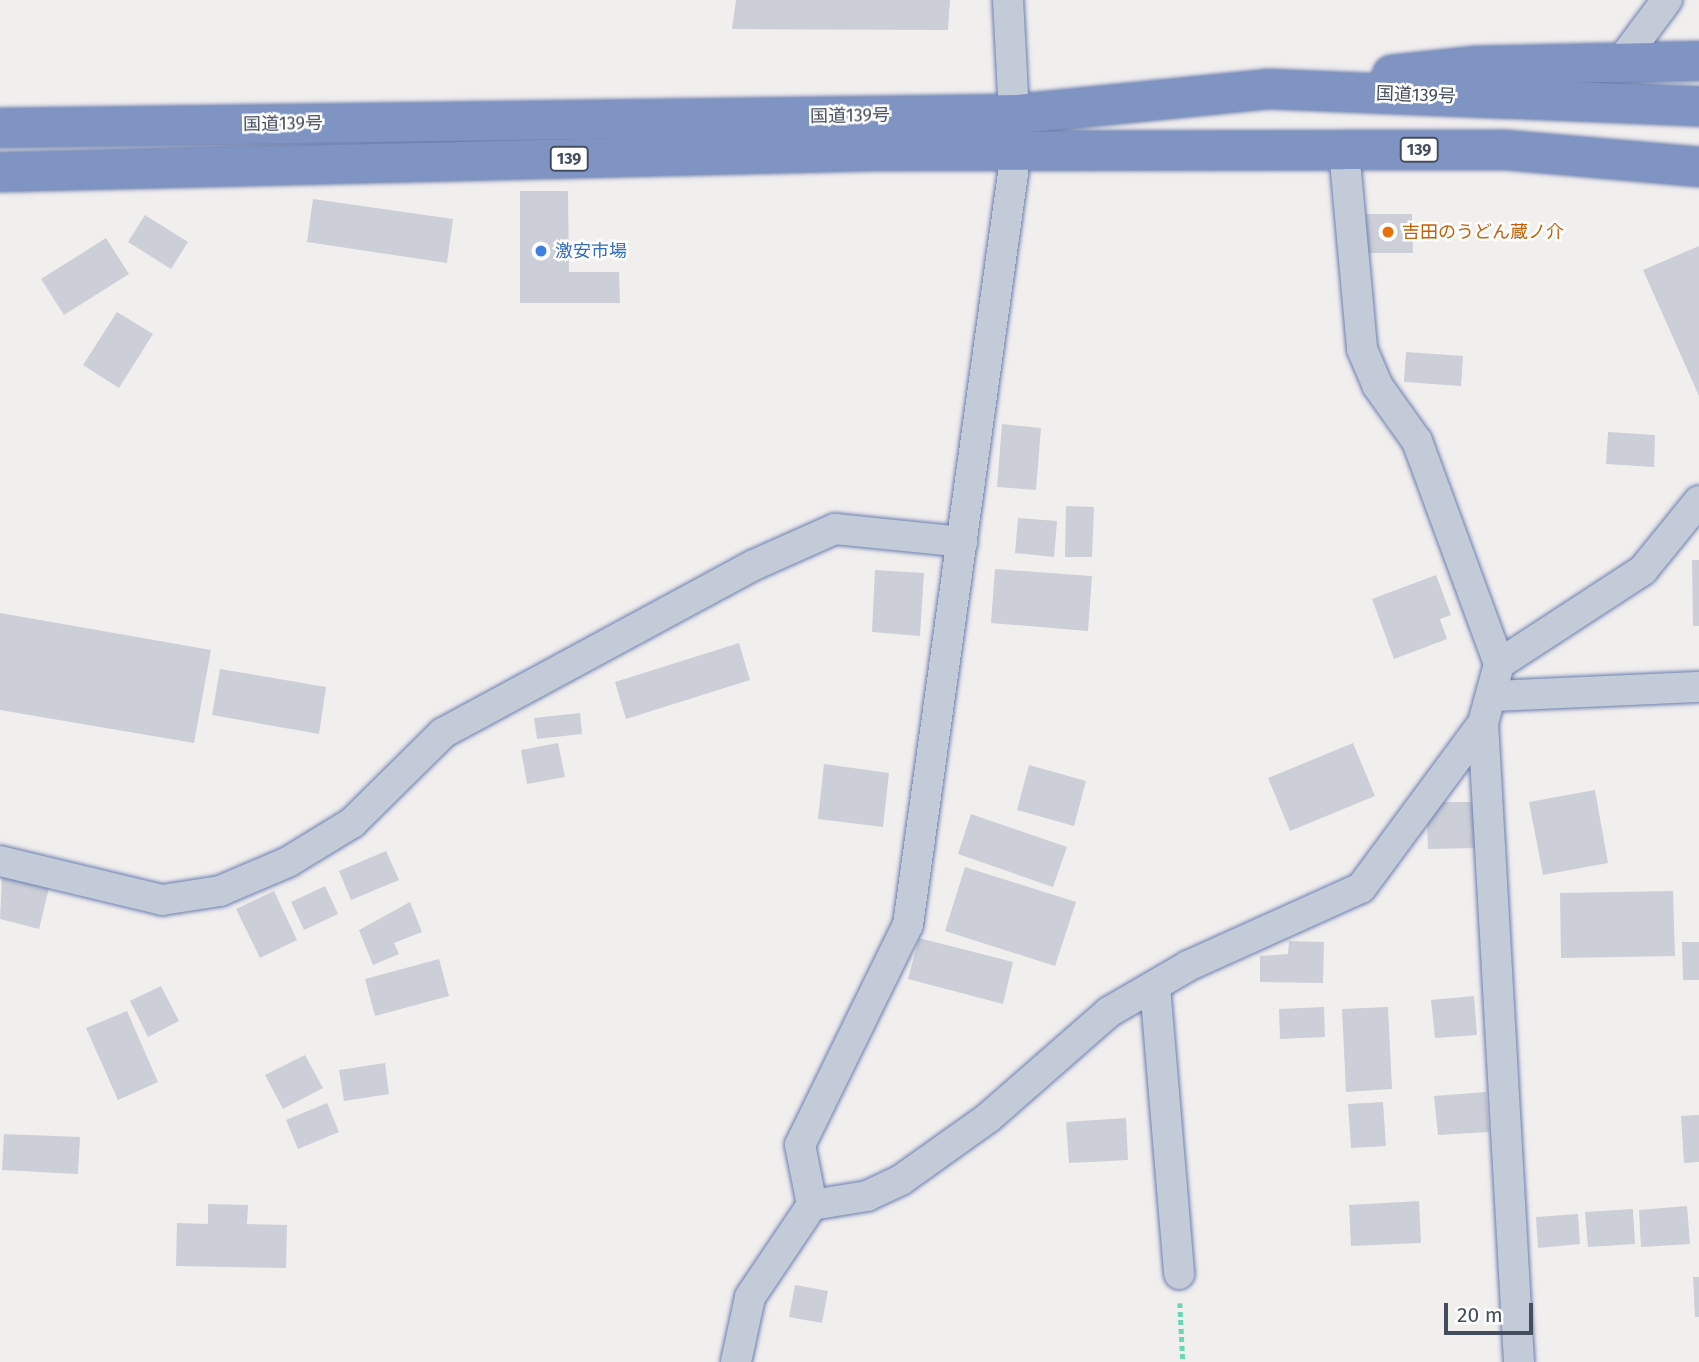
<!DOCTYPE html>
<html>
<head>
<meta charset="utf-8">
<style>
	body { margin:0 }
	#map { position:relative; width:1699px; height:1362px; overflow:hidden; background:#f1eeee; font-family:"Fira Sans","Noto Sans JP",sans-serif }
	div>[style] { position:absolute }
	.building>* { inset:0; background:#cccfd7 }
	.path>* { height:4.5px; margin-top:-2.25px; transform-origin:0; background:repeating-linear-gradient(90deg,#6bd6b5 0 5px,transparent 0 8.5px) }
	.roads { filter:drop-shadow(0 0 2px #6b7faf) drop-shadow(0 0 2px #6b7faf) }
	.minor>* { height:30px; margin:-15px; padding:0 15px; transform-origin:15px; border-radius:15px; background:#c3cad8 }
	.highway>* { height:38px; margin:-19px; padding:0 19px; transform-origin:19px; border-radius:19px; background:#8094c3 }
	.dots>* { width:19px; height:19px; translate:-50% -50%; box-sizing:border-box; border:4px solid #fff; border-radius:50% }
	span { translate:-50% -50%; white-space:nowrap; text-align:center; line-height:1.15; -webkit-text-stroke:5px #fff; paint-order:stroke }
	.shield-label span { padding:2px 5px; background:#fff; border:2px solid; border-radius:5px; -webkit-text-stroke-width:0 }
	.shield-label { font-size:16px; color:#444d5e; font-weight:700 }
	.street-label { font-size:18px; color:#444d5e }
	.food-label { font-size:18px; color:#c56008 }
	.left { translate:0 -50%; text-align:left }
	.shop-label { font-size:18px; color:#366cbe }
	.scale { position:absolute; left:1444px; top:1303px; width:89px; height:32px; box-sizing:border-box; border:4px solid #444d5e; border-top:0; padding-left:9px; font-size:21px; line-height:24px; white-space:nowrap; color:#444d5e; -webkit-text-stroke:5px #fff; paint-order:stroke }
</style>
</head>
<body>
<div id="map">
	<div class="building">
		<div style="clip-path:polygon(736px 0,950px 0,948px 30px,732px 29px)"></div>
		<div style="clip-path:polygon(520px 191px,568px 191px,569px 272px,619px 272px,620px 303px,520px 303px)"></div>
		<div style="clip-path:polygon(313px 199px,453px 219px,447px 263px,307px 242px)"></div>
		<div style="clip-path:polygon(1366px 214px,1412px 214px,1413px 253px,1366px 253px)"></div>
		<div style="clip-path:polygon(145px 215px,188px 242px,171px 269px,128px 242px)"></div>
		<div style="clip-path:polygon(106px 238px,129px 274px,64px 315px,41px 279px)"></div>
		<div style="clip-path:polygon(1699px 246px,1699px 396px,1643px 270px)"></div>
		<div style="clip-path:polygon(117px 312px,153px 334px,119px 388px,83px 365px)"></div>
		<div style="clip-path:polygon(1406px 352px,1463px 356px,1461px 386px,1404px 382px)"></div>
		<div style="clip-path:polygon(1002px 424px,1041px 428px,1036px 490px,997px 487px)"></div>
		<div style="clip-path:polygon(1608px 432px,1655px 435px,1654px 467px,1606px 464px)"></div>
		<div style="clip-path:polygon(1066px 506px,1094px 507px,1092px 557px,1065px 557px)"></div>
		<div style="clip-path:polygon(1018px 518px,1057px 521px,1054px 557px,1015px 553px)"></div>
		<div style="clip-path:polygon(1692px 560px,1699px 560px,1699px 626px,1693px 626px)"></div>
		<div style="clip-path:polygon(995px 569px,1092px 576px,1088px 631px,991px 623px)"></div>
		<div style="clip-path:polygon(875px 570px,924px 573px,920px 636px,872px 632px)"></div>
		<div style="clip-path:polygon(1436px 575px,1451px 615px,1440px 619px,1447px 639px,1394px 659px,1372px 599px)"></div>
		<div style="clip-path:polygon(0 613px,211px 650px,194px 743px,0 710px)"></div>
		<div style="clip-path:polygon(739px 643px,750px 680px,626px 719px,615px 682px)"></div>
		<div style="clip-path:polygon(220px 669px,326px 687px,319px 734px,212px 715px)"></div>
		<div style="clip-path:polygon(580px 713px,582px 734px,537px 739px,534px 718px)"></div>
		<div style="clip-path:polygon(558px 743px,565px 777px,527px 784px,521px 750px)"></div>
		<div style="clip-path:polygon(1353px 743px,1375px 796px,1290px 831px,1268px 778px)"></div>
		<div style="clip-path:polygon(824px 764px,889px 773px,883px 827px,818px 819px)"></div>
		<div style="clip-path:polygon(1029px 765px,1086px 781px,1074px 826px,1017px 810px)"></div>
		<div style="clip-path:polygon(1595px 790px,1608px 863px,1543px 875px,1529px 802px)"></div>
		<div style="clip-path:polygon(1442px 802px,1478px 802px,1479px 848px,1428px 849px,1427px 816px)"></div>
		<div style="clip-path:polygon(971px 814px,1067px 847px,1053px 887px,958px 854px)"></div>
		<div style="clip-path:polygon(386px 851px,399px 880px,351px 900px,339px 871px)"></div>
		<div style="clip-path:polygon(965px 867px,1076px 902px,1055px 966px,945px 931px)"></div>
		<div style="clip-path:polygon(2px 877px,49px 888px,39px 929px,0 919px)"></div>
		<div style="clip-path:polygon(325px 886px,338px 914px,304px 930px,291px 902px)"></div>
		<div style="clip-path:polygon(274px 891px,297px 940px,260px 958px,236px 909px)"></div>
		<div style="clip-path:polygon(1673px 891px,1675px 956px,1561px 958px,1560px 893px)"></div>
		<div style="clip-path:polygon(410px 902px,422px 932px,394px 943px,399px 954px,373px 965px,359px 930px)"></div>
		<div style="clip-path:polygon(919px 938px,1013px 962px,1003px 1004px,908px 979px)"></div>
		<div style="clip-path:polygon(1289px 941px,1324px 942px,1323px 983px,1260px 982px,1260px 956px,1288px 954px)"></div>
		<div style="clip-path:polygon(1682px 942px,1699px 942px,1699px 980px,1683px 980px)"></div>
		<div style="clip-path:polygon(439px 959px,449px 996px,375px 1016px,365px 979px)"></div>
		<div style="clip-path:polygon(161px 986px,179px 1021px,148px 1037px,130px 1001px)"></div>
		<div style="clip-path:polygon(1474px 996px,1477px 1035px,1435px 1038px,1431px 1000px)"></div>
		<div style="clip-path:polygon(1324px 1007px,1325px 1037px,1280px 1039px,1279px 1009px)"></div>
		<div style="clip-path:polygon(1388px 1007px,1392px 1089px,1346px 1092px,1342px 1009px)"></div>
		<div style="clip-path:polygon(127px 1011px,158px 1082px,118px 1100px,86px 1028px)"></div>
		<div style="clip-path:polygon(305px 1055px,323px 1088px,283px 1109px,265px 1075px)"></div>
		<div style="clip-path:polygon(385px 1063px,389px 1094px,344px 1101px,339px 1070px)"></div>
		<div style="clip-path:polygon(1486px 1092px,1489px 1132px,1438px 1135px,1434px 1096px)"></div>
		<div style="clip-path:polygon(1383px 1102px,1386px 1146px,1351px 1148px,1348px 1104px)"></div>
		<div style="clip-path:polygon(327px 1103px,339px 1132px,298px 1149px,286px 1120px)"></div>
		<div style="clip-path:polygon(1699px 1115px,1699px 1162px,1684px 1163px,1681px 1116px)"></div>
		<div style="clip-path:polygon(1126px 1118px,1128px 1160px,1069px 1163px,1066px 1122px)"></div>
		<div style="clip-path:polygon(4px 1134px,80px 1137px,78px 1174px,2px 1170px)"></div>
		<div style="clip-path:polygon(1419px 1201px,1421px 1243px,1351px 1246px,1349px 1205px)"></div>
		<div style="clip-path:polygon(208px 1204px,248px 1205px,247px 1224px,287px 1225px,286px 1268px,176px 1266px,177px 1223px,208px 1224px)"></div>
		<div style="clip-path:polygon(1687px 1206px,1690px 1244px,1641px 1247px,1639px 1210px)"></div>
		<div style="clip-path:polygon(1633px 1209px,1635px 1244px,1588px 1247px,1585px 1212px)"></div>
		<div style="clip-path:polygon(1578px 1214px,1580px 1244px,1538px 1248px,1536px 1217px)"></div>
		<div style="clip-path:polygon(1693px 1277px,1699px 1277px,1699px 1317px,1695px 1317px)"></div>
		<div style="clip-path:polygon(795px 1285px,828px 1291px,822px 1323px,789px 1317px)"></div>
	</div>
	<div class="path">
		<div style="left:1180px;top:1303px;width:59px;rotate:87.1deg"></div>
	</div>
	<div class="roads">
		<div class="minor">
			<div style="left:1620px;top:63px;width:79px;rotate:-53.3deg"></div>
			<div style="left:1344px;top:150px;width:200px;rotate:84.8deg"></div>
			<div style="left:1362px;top:349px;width:39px;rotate:67deg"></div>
			<div style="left:1377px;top:385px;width:69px;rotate:54.5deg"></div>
			<div style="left:1417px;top:441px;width:238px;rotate:69.8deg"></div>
			<div style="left:1492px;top:696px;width:207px;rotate:-2.5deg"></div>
			<div style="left:0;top:861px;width:167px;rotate:13.5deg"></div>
			<div style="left:162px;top:900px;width:59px;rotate:-8.8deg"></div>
			<div style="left:220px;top:891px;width:74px;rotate:-23.1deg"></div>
			<div style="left:288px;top:862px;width:75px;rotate:-31.4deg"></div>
			<div style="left:352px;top:823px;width:128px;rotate:-44.7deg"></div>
			<div style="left:443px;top:733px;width:353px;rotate:-28.4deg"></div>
			<div style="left:754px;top:565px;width:89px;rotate:-24deg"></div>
			<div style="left:835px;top:529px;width:128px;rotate:5.8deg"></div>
			<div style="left:1155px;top:986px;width:289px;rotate:85.2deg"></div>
			<div style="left:812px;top:1205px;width:56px;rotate:-9.3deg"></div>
			<div style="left:867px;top:1196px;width:38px;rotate:-25deg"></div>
			<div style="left:901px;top:1180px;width:107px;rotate:-35.5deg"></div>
			<div style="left:988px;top:1118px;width:161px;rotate:-41.2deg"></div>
			<div style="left:1109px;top:1012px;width:91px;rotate:-30.2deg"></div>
			<div style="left:1188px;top:966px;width:190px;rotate:-24.3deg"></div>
			<div style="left:1361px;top:888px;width:205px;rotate:-53.5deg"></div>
			<div style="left:736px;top:1362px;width:66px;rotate:-77.8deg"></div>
			<div style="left:750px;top:1297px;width:111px;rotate:-56deg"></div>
			<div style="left:812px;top:1205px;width:61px;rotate:-101.3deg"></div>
			<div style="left:800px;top:1145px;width:245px;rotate:-63.9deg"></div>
			<div style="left:908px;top:925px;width:781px;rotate:-82.05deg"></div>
			<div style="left:1016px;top:152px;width:152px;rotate:-93deg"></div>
			<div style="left:1519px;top:1362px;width:640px;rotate:-93.22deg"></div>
			<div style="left:1483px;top:723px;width:61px;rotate:-74.8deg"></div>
			<div style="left:1499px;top:664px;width:172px;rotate:-33.1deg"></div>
			<div style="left:1643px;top:570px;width:89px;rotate:-50.9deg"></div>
		</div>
		<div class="highway">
			<div style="left:1392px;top:75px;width:83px;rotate:-6.2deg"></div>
			<div style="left:1475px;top:66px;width:224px;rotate:-1.3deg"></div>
			<div style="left:0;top:128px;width:1018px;rotate:-0.79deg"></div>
			<div style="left:1018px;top:114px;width:251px;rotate:-5.7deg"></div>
			<div style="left:1268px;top:89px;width:431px;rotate:2.3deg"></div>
			<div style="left:0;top:172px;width:875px;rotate:-1.37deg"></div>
			<div style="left:875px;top:151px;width:469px;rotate:-0.1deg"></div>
			<div style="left:1344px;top:150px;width:162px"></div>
			<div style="left:1506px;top:150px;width:194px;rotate:5deg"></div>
		</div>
	</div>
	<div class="dots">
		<div style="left:1388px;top:232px;background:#e8710a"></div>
		<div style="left:541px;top:251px;background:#3f7fe0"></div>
	</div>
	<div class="shield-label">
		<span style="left:1419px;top:150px">139</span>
		<span style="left:569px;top:159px">139</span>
	</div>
	<div class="street-label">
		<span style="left:1416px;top:95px;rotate:2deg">国道139号</span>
		<span style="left:850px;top:116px;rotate:-1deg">国道139号</span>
		<span style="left:283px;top:124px;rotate:-1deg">国道139号</span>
	</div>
	<div class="food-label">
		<span class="left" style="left:1402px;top:232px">吉田のうどん蔵ノ介</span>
	</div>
	<div class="shop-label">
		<span class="left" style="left:555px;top:251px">激安市場</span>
	</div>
	<div class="scale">20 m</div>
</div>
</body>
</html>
